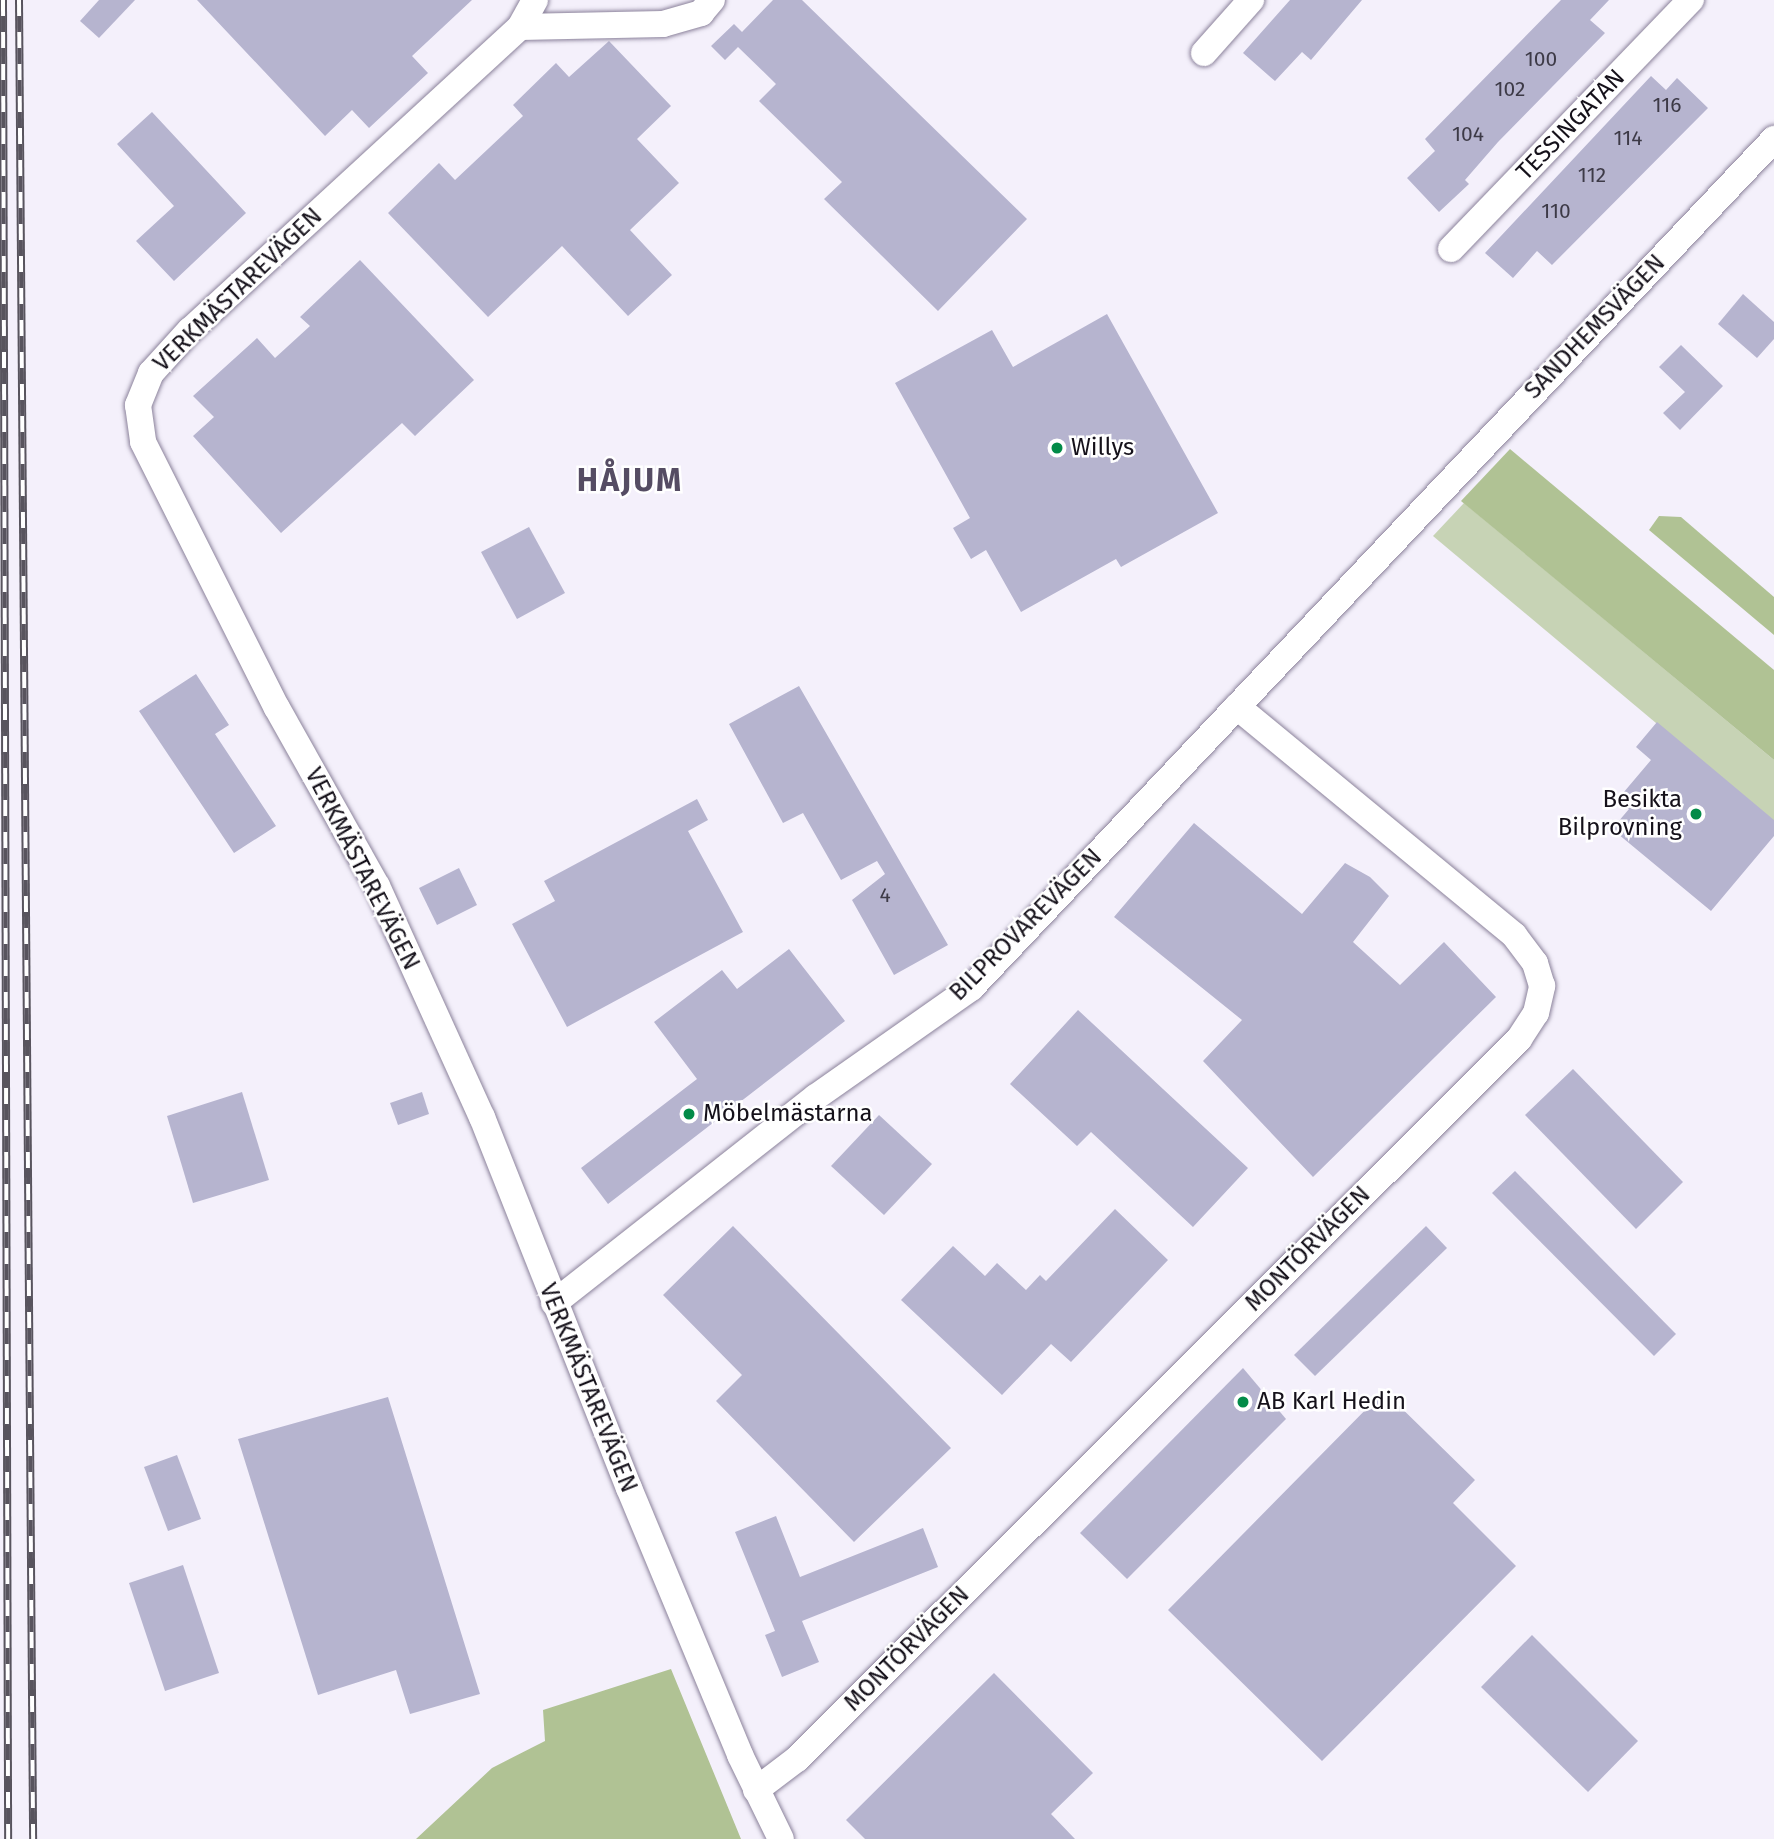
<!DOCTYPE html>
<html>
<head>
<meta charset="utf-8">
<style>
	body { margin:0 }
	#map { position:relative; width:1774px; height:1839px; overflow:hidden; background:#f4f0fb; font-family:"Fira Sans",sans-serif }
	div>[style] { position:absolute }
	.green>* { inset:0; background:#c7d3b5 }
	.forest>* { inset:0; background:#b0c294 }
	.building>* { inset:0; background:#b6b4cf }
	.roads { filter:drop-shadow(0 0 2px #8b829b) drop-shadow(0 0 2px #8b829b) }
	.street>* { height:26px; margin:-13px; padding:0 13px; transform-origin:13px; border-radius:13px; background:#fff }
	.rail>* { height:8px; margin-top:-4px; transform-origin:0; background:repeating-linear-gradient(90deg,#fff 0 16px,#58545e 0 32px); box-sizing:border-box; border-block:2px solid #58545e }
	.dots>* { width:19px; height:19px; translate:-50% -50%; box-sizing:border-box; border:4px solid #fff; border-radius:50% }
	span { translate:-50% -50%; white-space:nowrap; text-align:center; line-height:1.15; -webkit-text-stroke:5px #fff; paint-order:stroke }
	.number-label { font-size:21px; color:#3d3a47 }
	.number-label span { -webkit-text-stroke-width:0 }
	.street-label { font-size:24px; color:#15111a }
	.poi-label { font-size:24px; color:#15111a }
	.left { translate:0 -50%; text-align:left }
	.right { translate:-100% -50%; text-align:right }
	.district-label { font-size:32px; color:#554c63; font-weight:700; letter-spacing:2px }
</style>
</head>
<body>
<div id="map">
	<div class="green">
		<div style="clip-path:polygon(1464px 503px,1774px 760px,1774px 822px,1433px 536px)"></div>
	</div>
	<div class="forest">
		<div style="clip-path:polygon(1510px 449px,1774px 670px,1774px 760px,1461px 501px)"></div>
		<div style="clip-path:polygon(1659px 516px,1681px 517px,1774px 597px,1774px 635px,1649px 530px)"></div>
		<div style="clip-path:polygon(671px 1669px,741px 1839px,416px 1839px,492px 1768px,545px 1741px,543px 1710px)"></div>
	</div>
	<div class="building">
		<div style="clip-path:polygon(99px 0,135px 0,99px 38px,80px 21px)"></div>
		<div style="clip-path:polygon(197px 0,472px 0,412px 56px,428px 73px,369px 128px,352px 110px,325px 136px)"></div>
		<div style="clip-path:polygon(773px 0,802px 0,1027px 219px,938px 311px,824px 199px,842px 182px,759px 101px,776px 84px,738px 47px,725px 60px,711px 46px,734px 24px,742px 32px)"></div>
		<div style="clip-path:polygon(1290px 0,1362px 0,1311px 60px,1302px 52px,1275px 81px,1243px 53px)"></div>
		<div style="clip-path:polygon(1561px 0,1609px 0,1590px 20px,1605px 33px,1498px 142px,1465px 180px,1469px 184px,1439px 212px,1407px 178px,1435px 151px,1425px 139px)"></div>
		<div style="clip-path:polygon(609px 41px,671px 106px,637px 139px,679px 183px,630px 230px,672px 275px,628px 316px,562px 246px,488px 317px,388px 213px,439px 163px,455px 180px,523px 116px,513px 105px,556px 63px,569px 77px)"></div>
		<div style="clip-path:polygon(1651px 76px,1666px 90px,1677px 78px,1708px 108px,1552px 265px,1537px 251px,1513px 278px,1485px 253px)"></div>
		<div style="clip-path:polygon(152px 112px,246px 213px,174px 281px,136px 241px,174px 206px,117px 144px)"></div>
		<div style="clip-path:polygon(360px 260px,474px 380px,415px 436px,402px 423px,281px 533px,193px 436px,214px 417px,193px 396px,257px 338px,275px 358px,310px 326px,300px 317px)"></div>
		<div style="clip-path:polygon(1743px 294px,1774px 322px,1774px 339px,1757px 358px,1718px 324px)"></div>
		<div style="clip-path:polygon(1107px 314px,1218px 513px,1121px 567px,1116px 559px,1021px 612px,986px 550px,971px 559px,953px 528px,970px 518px,895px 383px,992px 330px,1013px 367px)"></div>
		<div style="clip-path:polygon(1681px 345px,1723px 386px,1680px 430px,1663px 413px,1685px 392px,1659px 367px)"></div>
		<div style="clip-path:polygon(529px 527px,565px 593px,517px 619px,481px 552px)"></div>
		<div style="clip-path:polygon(196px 674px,229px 725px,215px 734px,276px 826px,234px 853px,139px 711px)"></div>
		<div style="clip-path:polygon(799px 686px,948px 945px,894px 975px,852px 900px,885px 874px,877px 861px,841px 880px,803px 813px,783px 823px,729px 724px)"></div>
		<div style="clip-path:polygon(1657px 722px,1774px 820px,1774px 836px,1711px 911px,1612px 829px,1629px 809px,1618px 799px,1651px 760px,1636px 747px)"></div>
		<div style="clip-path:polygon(697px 799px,708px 820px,688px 831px,743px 932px,567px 1027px,512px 924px,555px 901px,544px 881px)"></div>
		<div style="clip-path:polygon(1194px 823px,1302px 914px,1345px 863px,1370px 877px,1389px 896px,1353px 942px,1400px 985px,1444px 942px,1496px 997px,1313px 1177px,1203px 1061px,1242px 1020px,1114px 917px)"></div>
		<div style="clip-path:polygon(459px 868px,477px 905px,437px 925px,419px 888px)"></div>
		<div style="clip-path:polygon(789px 949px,845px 1021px,608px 1204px,581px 1168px,697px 1079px,654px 1022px,722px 970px,737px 989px)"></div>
		<div style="clip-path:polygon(1078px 1010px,1248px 1168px,1193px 1227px,1091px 1132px,1077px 1146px,1010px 1084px)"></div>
		<div style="clip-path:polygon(1573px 1069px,1683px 1182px,1636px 1229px,1525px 1115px)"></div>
		<div style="clip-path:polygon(242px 1092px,269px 1180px,193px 1203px,167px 1116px)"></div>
		<div style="clip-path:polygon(422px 1092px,429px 1114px,398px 1125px,390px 1103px)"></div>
		<div style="clip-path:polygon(879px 1115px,932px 1164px,884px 1215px,831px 1166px)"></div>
		<div style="clip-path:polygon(1515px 1171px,1676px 1334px,1654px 1356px,1492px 1193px)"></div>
		<div style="clip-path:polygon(1115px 1209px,1168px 1260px,1071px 1362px,1051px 1344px,1002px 1395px,901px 1300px,953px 1246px,985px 1276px,997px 1263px,1026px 1290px,1040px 1275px,1046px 1281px)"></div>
		<div style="clip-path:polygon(733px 1226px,951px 1448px,854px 1542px,716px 1401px,742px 1375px,663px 1295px)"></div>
		<div style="clip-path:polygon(1426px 1226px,1447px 1248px,1315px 1376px,1294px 1355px)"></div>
		<div style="clip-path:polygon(1243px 1368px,1286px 1419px,1127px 1579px,1080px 1533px)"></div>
		<div style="clip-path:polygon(1384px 1391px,1475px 1480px,1453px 1503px,1516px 1566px,1322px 1761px,1168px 1610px)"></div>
		<div style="clip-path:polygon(388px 1397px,480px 1694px,410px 1714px,396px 1670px,318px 1695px,238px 1439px)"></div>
		<div style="clip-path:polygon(177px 1455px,201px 1519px,168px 1531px,144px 1467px)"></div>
		<div style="clip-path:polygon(776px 1516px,800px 1577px,923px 1528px,938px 1567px,802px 1621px,819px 1662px,782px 1677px,765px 1635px,775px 1631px,735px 1532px)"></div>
		<div style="clip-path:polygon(183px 1565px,219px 1673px,165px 1691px,129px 1583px)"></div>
		<div style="clip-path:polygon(1532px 1635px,1638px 1741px,1588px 1792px,1481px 1687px)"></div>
		<div style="clip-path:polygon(994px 1673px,1093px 1773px,1051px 1814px,1075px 1839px,865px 1839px,846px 1820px)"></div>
	</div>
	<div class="roads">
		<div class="street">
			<div style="left:535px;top:0;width:31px;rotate:119deg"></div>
			<div style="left:520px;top:27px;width:448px;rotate:137.4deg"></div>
			<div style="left:190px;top:330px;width:58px;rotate:132.2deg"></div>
			<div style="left:151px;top:373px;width:35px;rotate:112deg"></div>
			<div style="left:138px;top:405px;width:37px;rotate:82deg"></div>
			<div style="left:143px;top:442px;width:298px;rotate:63.3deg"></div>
			<div style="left:277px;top:708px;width:204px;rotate:60.7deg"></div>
			<div style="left:377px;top:886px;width:254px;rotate:65.6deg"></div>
			<div style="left:482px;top:1117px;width:399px;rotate:68.4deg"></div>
			<div style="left:629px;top:1488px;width:289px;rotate:67.4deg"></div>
			<div style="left:740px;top:1755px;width:93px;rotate:64deg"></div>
			<div style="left:520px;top:27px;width:143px;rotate:-1.2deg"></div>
			<div style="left:663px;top:24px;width:40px;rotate:-16deg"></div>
			<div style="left:701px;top:13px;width:17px;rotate:-50deg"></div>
			<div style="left:1204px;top:53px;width:71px;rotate:-48.4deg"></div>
			<div style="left:1451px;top:249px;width:346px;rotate:-46.1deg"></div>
			<div style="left:554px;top:1303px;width:333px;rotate:-38.2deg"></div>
			<div style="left:816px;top:1097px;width:189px;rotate:-35.1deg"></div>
			<div style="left:971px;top:988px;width:1169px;rotate:-46.59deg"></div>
			<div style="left:756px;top:1790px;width:51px;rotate:-37.1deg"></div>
			<div style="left:797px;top:1759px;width:1020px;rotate:-44.92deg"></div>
			<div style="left:1519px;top:1039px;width:31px;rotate:-57deg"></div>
			<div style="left:1536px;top:1013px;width:28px;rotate:-77deg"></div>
			<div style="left:1542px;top:986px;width:24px;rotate:-107deg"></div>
			<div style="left:1535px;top:963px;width:35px;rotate:-127deg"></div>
			<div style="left:1514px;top:935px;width:359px;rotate:-140.5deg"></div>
		</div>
	</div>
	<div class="rail">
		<div style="left:3px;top:0;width:1839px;rotate:89.84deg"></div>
		<div style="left:19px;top:0;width:1839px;rotate:89.56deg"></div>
	</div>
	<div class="dots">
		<div style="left:1057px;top:448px;background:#028b48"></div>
		<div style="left:1696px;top:814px;background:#028b48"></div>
		<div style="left:689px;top:1114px;background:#028b48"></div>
		<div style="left:1243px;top:1402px;background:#028b48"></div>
	</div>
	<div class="number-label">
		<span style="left:1541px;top:59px">100</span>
		<span style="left:1510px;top:89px">102</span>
		<span style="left:1667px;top:105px">116</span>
		<span style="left:1468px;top:134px">104</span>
		<span style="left:1628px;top:138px">114</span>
		<span style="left:1592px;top:175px">112</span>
		<span style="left:1556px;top:211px">110</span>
		<span style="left:885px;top:895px">4</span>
	</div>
	<div class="street-label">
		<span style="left:1571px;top:125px;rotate:-46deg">TESSINGATAN</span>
		<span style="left:238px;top:290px;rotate:-44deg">VERKMÄSTAREVÄGEN</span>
		<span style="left:1595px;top:327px;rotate:-46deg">SANDHEMSVÄGEN</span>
		<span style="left:362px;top:869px;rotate:63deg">VERKMÄSTAREVÄGEN</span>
		<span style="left:1026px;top:925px;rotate:-45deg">BILPROVAREVÄGEN</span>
		<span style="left:1308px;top:1249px;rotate:-45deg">MONTÖRVÄGEN</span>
		<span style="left:588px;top:1388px;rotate:68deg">VERKMÄSTAREVÄGEN</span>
		<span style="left:907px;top:1649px;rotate:-45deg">MONTÖRVÄGEN</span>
	</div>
	<div class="poi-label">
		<span class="left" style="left:1071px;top:448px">Willys</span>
		<span class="right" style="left:1682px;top:814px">Besikta<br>Bilprovning</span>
		<span class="left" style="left:703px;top:1114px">Möbelmästarna</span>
		<span class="left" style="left:1257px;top:1402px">AB Karl Hedin</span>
	</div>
	<div class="district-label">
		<span style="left:630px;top:480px">HÅJUM</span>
	</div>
</div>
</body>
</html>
